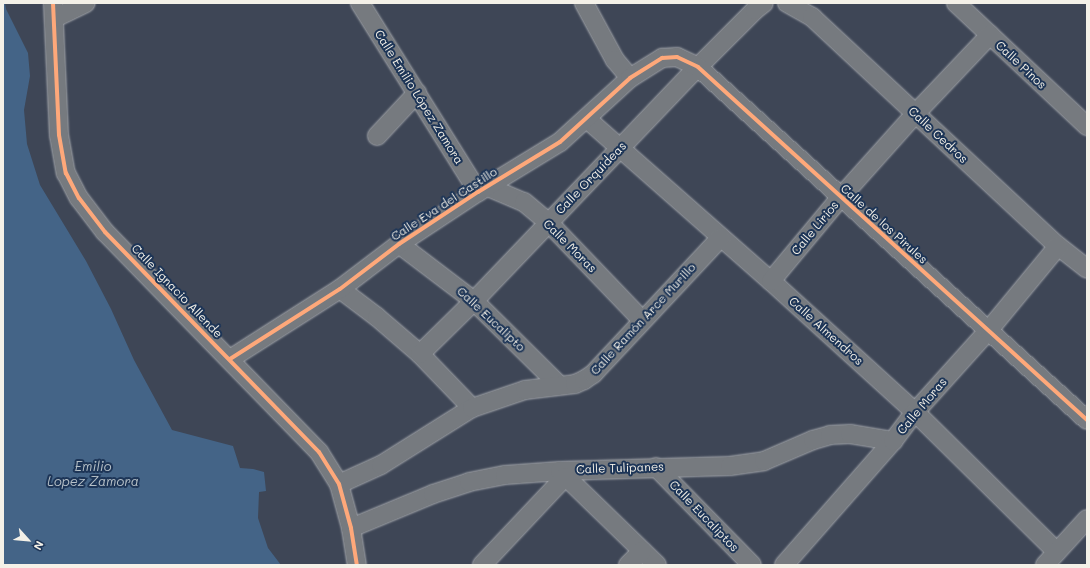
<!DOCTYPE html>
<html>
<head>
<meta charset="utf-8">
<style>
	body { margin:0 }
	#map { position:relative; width:1090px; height:568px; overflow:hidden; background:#3e4656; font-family:Mali,sans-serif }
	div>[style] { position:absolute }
	.water>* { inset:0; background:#446487 }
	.roads { filter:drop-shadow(0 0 1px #a0a3a8) drop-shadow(0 0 1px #a0a3a8) }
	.minor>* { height:18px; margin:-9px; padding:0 9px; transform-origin:9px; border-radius:9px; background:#767a7f }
	.cycleway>* { height:4px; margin:-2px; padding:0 2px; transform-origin:2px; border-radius:2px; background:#fea87a }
	span { translate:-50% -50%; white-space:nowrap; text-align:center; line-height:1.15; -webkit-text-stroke:4px #1d3557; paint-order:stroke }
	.street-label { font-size:12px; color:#f4f1e8 }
	.water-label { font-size:13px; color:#b7c1c8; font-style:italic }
	.frame { position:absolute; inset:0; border:4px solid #f4f1e8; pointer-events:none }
	.north { position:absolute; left:8px; top:520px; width:40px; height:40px; -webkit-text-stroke:3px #1d3557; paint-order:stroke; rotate:117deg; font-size:11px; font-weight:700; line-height:16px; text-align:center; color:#f4f1e8 }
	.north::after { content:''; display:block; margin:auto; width:14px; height:18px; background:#f4f1e8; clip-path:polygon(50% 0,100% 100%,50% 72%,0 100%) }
</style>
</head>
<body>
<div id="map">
	<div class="water">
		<div style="clip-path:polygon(3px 3px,5px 3px,6px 9px,28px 53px,30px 76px,24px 110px,27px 144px,40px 185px,86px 261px,111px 309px,134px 360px,172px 430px,233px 446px,240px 468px,253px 469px,264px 472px,266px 491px,259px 492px,258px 518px,268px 548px,281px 565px,3px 565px)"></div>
	</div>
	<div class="roads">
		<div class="minor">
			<div style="left:53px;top:3px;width:132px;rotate:87.4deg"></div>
			<div style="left:59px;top:135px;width:39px;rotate:80deg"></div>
			<div style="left:66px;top:173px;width:28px;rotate:63deg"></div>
			<div style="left:79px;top:198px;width:43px;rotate:52.6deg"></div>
			<div style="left:105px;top:232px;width:307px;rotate:45.8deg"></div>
			<div style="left:319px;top:452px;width:38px;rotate:58deg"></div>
			<div style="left:339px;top:484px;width:46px;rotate:74.7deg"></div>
			<div style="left:351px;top:528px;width:37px;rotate:81deg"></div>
			<div style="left:360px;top:3px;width:223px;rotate:58deg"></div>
			<div style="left:584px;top:3px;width:65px;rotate:61.5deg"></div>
			<div style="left:615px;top:60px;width:23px;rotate:50deg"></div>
			<div style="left:787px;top:3px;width:29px;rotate:29deg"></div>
			<div style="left:812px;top:17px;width:336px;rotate:43deg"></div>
			<div style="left:1058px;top:246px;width:37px;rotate:38deg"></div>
			<div style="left:956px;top:3px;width:180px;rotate:43.2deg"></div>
			<div style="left:55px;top:18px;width:34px;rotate:-26deg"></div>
			<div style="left:587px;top:119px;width:245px;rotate:41.4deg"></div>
			<div style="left:771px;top:281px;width:195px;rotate:42.3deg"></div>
			<div style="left:915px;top:412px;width:199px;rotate:44.6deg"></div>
			<div style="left:377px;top:136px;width:59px;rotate:-47.1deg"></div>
			<div style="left:488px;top:187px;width:39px;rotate:23deg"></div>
			<div style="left:524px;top:202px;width:31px;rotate:40deg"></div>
			<div style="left:548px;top:222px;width:136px;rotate:46.2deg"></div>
			<div style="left:399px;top:244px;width:94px;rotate:37.2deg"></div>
			<div style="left:474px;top:301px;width:120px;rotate:44.7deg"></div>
			<div style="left:771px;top:281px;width:108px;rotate:-50.3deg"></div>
			<div style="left:840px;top:198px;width:113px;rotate:-48.2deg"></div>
			<div style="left:915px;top:114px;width:109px;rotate:-46.5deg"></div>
			<div style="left:340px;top:289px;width:46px;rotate:37.1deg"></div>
			<div style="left:377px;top:317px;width:57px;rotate:40.7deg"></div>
			<div style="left:420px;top:354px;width:75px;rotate:46.1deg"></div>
			<div style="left:420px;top:354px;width:76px;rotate:-44.5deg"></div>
			<div style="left:474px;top:301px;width:324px;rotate:-46.3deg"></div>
			<div style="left:698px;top:67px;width:81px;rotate:-45deg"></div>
			<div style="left:755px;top:10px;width:11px;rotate:-38deg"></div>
			<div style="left:230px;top:359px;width:130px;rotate:-32.5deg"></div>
			<div style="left:340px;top:289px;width:74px;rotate:-37.3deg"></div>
			<div style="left:399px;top:244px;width:95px;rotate:-33.4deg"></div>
			<div style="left:478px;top:192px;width:96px;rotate:-31.4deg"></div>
			<div style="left:560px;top:142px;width:95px;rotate:-42.4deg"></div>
			<div style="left:630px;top:78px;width:38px;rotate:-32deg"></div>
			<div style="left:662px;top:58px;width:15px;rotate:-4deg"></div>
			<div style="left:677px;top:57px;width:23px;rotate:25deg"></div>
			<div style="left:698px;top:67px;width:525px;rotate:42.22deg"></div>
			<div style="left:656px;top:467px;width:137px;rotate:45.6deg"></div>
			<div style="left:560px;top:471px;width:135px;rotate:44.1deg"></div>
			<div style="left:339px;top:484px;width:46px;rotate:-24.3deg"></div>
			<div style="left:381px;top:465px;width:107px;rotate:-32.1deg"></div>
			<div style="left:472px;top:408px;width:56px;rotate:-18.8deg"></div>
			<div style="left:525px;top:390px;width:50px;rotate:-6.8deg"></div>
			<div style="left:575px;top:384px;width:10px;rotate:-24deg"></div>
			<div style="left:584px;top:380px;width:11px;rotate:-34deg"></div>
			<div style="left:593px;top:374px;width:187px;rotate:-46.9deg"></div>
			<div style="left:351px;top:528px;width:89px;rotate:-22.5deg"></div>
			<div style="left:433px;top:494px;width:38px;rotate:-18deg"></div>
			<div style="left:469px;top:482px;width:37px;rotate:-11deg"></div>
			<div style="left:505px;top:475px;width:55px;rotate:-4.2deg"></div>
			<div style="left:560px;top:471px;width:170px;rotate:-1.7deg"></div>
			<div style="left:730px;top:466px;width:34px;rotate:-8deg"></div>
			<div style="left:764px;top:461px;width:53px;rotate:-23.2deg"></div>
			<div style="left:813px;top:440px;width:18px;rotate:-16deg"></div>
			<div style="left:830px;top:435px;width:20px;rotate:-3deg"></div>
			<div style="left:850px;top:434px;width:44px;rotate:9.2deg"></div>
			<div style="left:482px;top:565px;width:121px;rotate:-46.7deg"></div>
			<div style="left:628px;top:565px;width:20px;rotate:-45deg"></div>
			<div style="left:784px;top:565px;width:165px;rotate:-48.7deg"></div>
			<div style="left:893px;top:441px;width:36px;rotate:-53deg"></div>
			<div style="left:915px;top:412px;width:109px;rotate:-48deg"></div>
			<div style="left:988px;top:331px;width:110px;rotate:-50.5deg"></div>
			<div style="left:1045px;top:565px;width:62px;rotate:-47.6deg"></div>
		</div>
	</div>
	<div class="cycleway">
		<div style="left:53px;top:3px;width:132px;rotate:87.4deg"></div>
		<div style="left:59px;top:135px;width:39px;rotate:80deg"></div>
		<div style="left:66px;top:173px;width:28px;rotate:63deg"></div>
		<div style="left:79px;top:198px;width:43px;rotate:52.6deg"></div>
		<div style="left:105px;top:232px;width:307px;rotate:45.8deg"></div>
		<div style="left:319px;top:452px;width:38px;rotate:58deg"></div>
		<div style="left:339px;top:484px;width:46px;rotate:74.7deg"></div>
		<div style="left:351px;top:528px;width:37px;rotate:81deg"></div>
		<div style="left:230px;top:359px;width:130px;rotate:-32.5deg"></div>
		<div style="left:340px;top:289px;width:74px;rotate:-37.3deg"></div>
		<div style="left:399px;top:244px;width:95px;rotate:-33.4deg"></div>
		<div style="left:478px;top:192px;width:96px;rotate:-31.4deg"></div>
		<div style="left:560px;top:142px;width:95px;rotate:-42.4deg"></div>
		<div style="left:630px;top:78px;width:38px;rotate:-32deg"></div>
		<div style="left:662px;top:58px;width:15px;rotate:-4deg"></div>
		<div style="left:677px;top:57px;width:23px;rotate:25deg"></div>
		<div style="left:698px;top:67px;width:525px;rotate:42.22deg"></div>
	</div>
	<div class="street-label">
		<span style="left:1021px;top:65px;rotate:43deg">Calle Pinos</span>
		<span style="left:419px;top:97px;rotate:58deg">Calle Emilio López Zamora</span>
		<span style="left:938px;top:135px;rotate:43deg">Calle Cedros</span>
		<span style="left:591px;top:178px;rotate:-46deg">Calle Orquídeas</span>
		<span style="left:444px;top:204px;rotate:-33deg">Calle Eva del Castillo</span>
		<span style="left:884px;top:224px;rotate:42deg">Calle de los Pirules</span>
		<span style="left:815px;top:228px;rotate:-50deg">Calle Lirios</span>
		<span style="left:570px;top:246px;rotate:45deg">Calle Moras</span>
		<span style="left:177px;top:291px;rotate:46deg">Calle Ignacio Allende</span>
		<span style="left:491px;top:319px;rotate:43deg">Calle Eucalipto</span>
		<span style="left:643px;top:319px;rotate:-47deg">Calle Ramón Arce Murillo</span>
		<span style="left:826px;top:331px;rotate:42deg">Calle Almendros</span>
		<span style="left:922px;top:406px;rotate:-50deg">Calle Moras</span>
		<span style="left:620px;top:468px;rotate:-2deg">Calle Tulipanes</span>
		<span style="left:704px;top:516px;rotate:46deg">Calle Eucaliptos</span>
	</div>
	<div class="water-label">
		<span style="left:93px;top:474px">Emilio<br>Lopez Zamora</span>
	</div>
	<div class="frame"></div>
	<div class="north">N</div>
</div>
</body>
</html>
